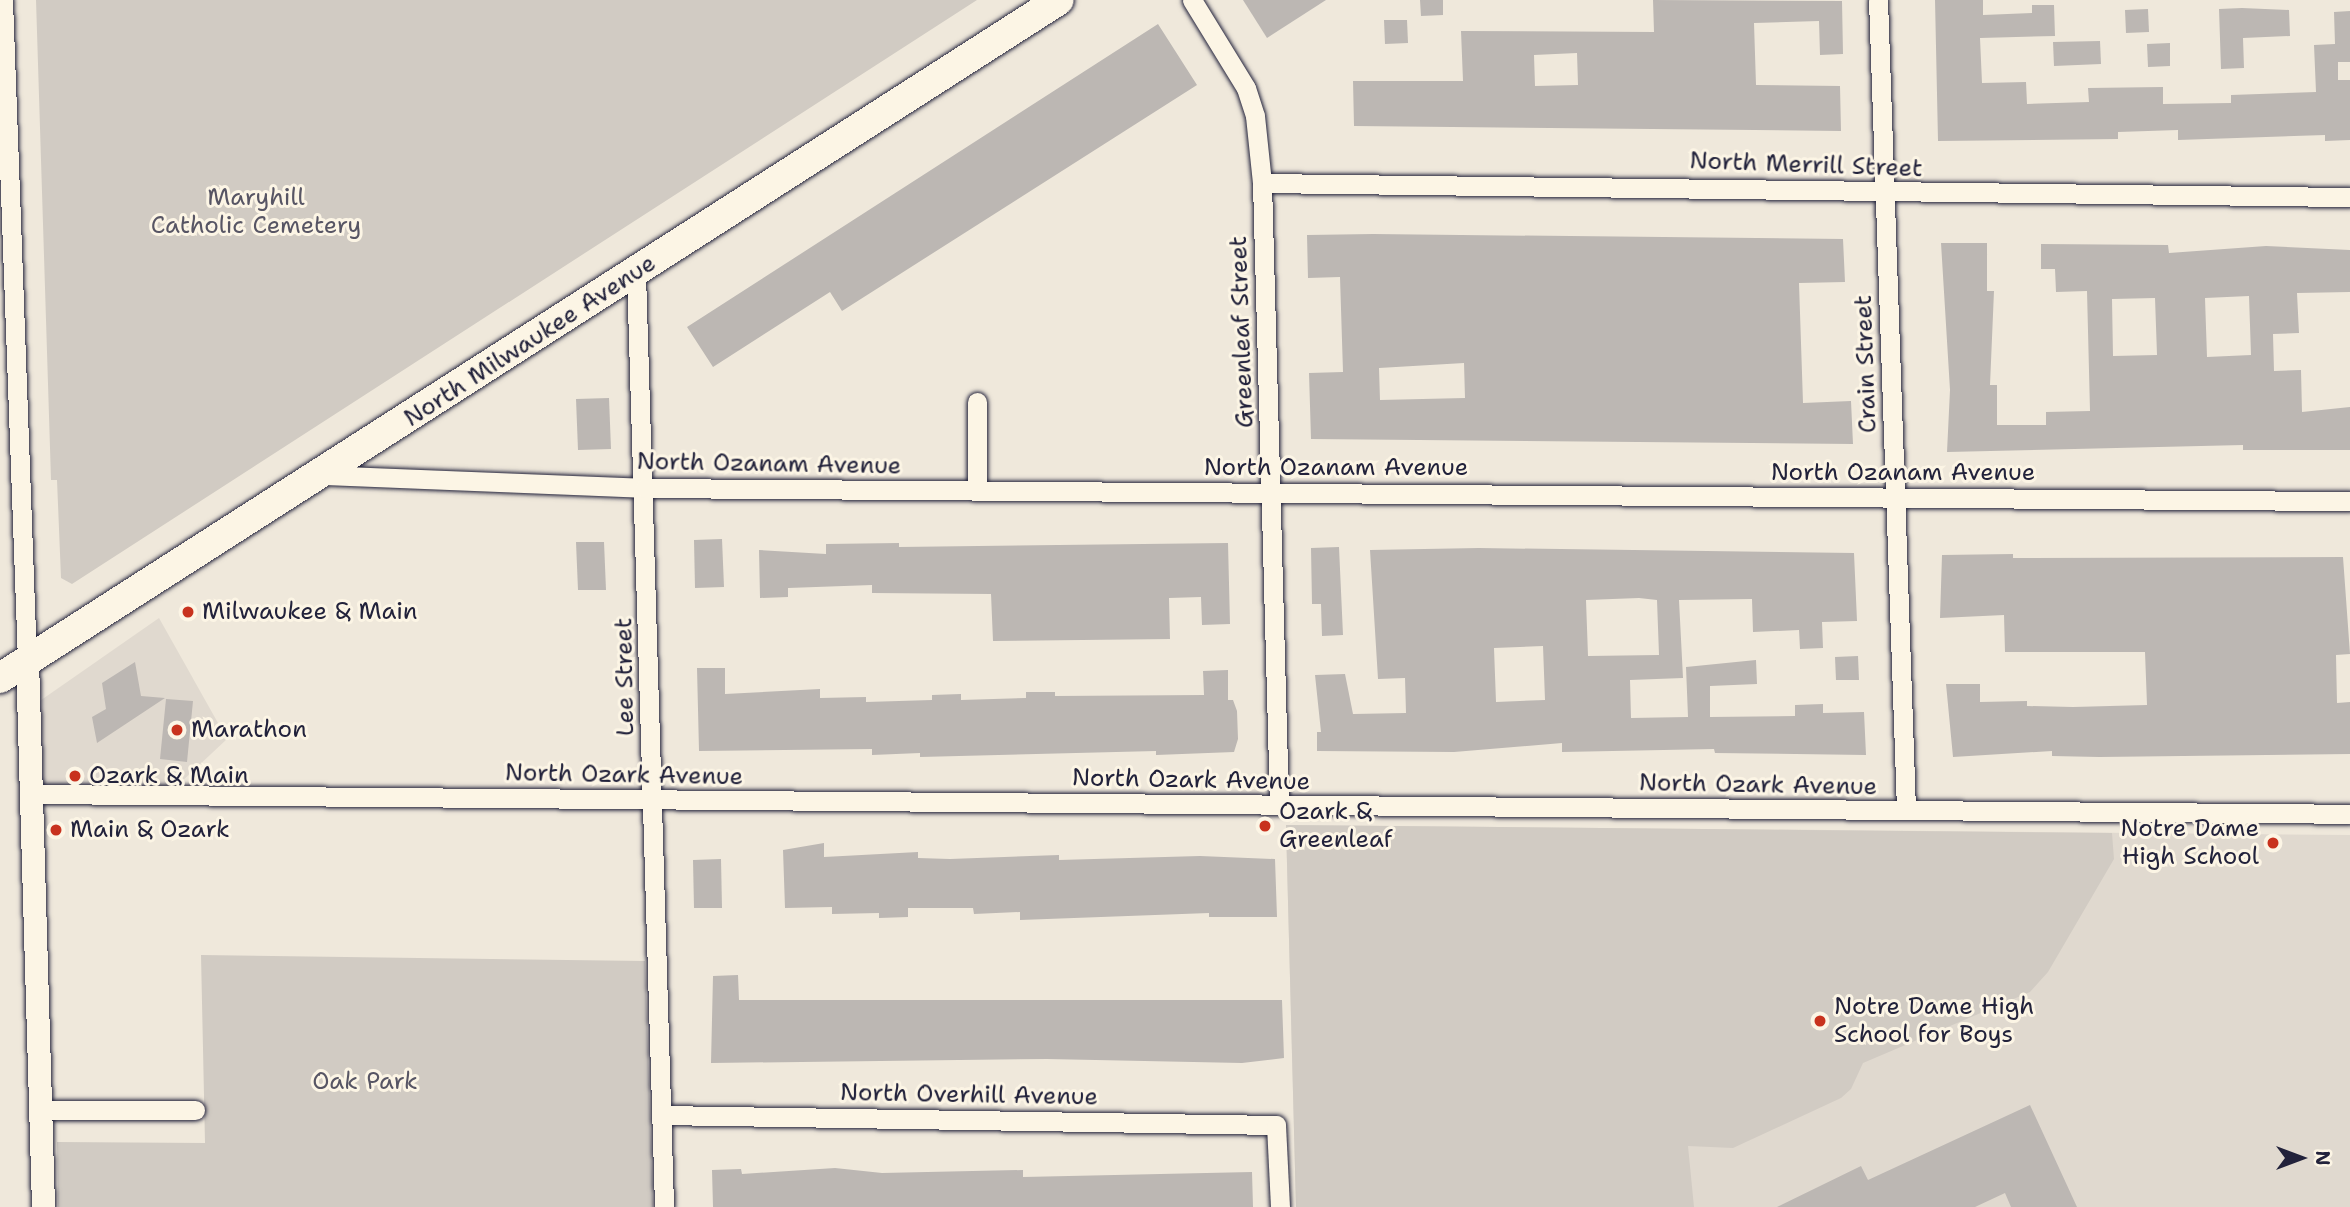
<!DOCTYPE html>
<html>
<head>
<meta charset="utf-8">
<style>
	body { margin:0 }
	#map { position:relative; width:2350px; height:1207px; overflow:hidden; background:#efe8db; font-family:"Shantell Sans",sans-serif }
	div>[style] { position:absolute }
	.built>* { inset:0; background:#e0d9cf }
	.green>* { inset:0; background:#d1cbc3 }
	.building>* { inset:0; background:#bcb7b3 }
	.roads { filter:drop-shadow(0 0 2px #22223b) drop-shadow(0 0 2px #22223b) }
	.minor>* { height:19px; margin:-9.5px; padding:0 9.5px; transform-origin:9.5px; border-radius:9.5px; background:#fcf5e5 }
	.tertiary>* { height:23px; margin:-11.5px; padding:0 11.5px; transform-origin:11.5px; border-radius:11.5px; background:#fcf5e5 }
	.primary>* { height:30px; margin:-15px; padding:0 15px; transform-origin:15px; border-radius:15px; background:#fcf5e5 }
	.dots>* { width:19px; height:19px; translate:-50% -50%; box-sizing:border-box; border:4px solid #fcf5e5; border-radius:50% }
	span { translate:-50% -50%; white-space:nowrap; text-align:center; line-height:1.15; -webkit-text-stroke:6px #fcf5e5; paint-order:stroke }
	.street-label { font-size:24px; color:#22223b }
	.park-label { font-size:24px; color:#575564 }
	.poi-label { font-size:24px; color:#22223b }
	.left { translate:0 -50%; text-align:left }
	.right { translate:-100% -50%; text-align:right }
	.north { position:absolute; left:2266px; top:1123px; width:70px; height:70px; -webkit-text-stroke:5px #fcf5e5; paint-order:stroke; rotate:90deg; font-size:19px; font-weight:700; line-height:28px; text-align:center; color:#22223b }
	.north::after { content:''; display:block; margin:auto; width:24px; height:32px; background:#22223b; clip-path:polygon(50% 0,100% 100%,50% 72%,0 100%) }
</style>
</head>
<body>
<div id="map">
	<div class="built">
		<div style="clip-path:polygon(159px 618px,227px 739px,163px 799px,37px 800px,34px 705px)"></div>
		<div style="clip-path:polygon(1286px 825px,2350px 835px,2350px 1207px,1296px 1207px)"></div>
	</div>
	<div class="green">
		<div style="clip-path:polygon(36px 0,977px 0,72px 584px,61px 578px,57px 480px,51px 480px)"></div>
		<div style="clip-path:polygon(1286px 825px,2112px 833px,2114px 859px,2048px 972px,2030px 992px,1863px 1063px,1851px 1089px,1841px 1098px,1733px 1148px,1688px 1146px,1694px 1207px,1296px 1207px)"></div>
		<div style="clip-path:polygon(201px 955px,645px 961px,653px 1207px,58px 1207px,57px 1142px,205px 1143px)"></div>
	</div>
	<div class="building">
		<div style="clip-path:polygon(1243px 0,1326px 0,1267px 38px)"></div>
		<div style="clip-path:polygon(1420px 0,1443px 0,1443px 15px,1421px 16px)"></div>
		<div style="clip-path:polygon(evenodd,1653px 0,1842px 1px,1843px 54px,1820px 55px,1819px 21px,1754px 23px,1756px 85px,1840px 86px,1841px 131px,1354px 126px,1353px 81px,1463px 81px,1461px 31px,1654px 32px,1653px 0,1577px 53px,1578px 85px,1535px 86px,1534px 55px,1577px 53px)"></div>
		<div style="clip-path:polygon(1935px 0,1983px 0,1983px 15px,2032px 13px,2032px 5px,2054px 5px,2055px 36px,1980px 38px,1982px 83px,2026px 82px,2027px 104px,2089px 102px,2088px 88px,2163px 87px,2163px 104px,2231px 103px,2231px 95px,2316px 92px,2314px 45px,2335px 44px,2334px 12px,2350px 11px,2350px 62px,2338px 62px,2338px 80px,2350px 80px,2350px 140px,2325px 141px,2325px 135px,2178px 140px,2178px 130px,2118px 132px,2118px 139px,1938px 141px)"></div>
		<div style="clip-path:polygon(2242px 8px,2289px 10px,2290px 36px,2243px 38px,2244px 68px,2221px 69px,2219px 9px)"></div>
		<div style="clip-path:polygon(2148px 9px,2149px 32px,2126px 33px,2125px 10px)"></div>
		<div style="clip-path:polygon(1384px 20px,1407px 20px,1408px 43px,1385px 44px)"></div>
		<div style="clip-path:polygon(1158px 24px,1197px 85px,842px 311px,830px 292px,713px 367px,687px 327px)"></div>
		<div style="clip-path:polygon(2100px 41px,2101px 64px,2054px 66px,2053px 42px)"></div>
		<div style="clip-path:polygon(2170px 43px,2170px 66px,2148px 67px,2147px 44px)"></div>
		<div style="clip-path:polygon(evenodd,1373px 234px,1843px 239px,1845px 282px,1799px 283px,1803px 403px,1851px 401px,1853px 444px,1311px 439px,1309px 373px,1343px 372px,1340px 277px,1308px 278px,1307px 235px,1373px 234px,1464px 363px,1465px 398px,1380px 400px,1379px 368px,1464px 363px)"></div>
		<div style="clip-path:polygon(evenodd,1941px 243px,1987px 243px,1987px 291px,1994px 291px,1990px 385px,1997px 385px,1997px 425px,2046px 425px,2046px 412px,2090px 411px,2087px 291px,2056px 292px,2055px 269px,2041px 269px,2041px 244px,2168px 245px,2169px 253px,2266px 246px,2350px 250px,2350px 292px,2297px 293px,2299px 333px,2273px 334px,2274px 371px,2301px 370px,2302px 412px,2350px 407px,2350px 450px,2243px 450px,2243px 445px,1947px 452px,1950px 390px,1941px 243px,2249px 296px,2251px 355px,2207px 357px,2205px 298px,2249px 296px,1941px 243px,2155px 298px,2157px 355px,2113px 356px,2112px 299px,2155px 298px)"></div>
		<div style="clip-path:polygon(609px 398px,611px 449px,578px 450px,576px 399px)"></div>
		<div style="clip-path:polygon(722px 539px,724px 587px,695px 588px,694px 540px)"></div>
		<div style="clip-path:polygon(576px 542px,604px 542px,606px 590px,578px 590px)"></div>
		<div style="clip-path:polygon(899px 543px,899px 547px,1228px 543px,1230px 624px,1202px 625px,1201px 597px,1169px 598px,1170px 639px,993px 641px,991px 594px,872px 593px,872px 585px,788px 588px,788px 597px,760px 598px,759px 550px,826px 554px,826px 544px)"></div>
		<div style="clip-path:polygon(1339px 547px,1343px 635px,1322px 636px,1321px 604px,1312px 604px,1311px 548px)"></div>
		<div style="clip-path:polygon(evenodd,1479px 548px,1854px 553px,1857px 621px,1822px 622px,1823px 648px,1800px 649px,1799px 630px,1753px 632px,1752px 599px,1679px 600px,1683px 678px,1630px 680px,1631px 718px,1688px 717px,1686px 667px,1756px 660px,1757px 684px,1710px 686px,1710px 717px,1795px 716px,1795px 705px,1823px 704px,1823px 713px,1864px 712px,1866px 755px,1715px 753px,1714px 749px,1562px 752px,1562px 743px,1454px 752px,1317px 751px,1317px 732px,1321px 732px,1315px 675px,1345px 674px,1353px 714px,1406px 713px,1405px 678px,1378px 679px,1370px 550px,1479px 548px,1639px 598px,1657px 600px,1659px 655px,1588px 656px,1586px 600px,1639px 598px,1479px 548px,1543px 646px,1545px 700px,1496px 702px,1494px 648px,1543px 646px)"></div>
		<div style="clip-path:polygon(2013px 554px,2013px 558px,2343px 557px,2350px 654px,2336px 655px,2337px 703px,2350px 702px,2350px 754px,2099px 757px,2052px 756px,2052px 751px,1953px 757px,1946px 684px,1980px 684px,1980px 702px,2027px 701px,2027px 706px,2073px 707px,2147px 705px,2145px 652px,2005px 652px,2004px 615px,1940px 618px,1942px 555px)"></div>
		<div style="clip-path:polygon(1858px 656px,1859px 680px,1836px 680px,1835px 657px)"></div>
		<div style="clip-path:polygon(135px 662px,141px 696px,165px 698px,97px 743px,92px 717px,106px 709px,102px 683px)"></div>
		<div style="clip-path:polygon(697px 668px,725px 668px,725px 694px,820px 689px,820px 698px,866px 697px,866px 702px,932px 700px,932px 695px,961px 694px,961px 700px,1026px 698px,1026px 692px,1055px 692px,1055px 696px,1204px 695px,1203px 671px,1228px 670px,1228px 700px,1233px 700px,1237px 711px,1238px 739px,1234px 752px,1156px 755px,1156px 751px,920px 757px,920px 753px,872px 755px,872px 749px,699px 751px)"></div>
		<div style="clip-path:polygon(166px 699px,193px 701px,187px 762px,160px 759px)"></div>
		<div style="clip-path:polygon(824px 843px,824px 857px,918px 852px,918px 858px,950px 859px,1059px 855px,1059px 860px,1200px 856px,1275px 859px,1277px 917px,1209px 917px,1209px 913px,1020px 920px,1020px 912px,974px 914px,973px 908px,908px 908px,908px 917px,879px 918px,879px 913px,832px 914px,832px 907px,785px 908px,783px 850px)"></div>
		<div style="clip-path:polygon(721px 859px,722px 908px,694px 908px,693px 860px)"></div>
		<div style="clip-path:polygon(738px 975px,739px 1000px,1282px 1000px,1284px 1058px,1242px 1063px,1047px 1059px,711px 1063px,713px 976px)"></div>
		<div style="clip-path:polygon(2030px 1105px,2077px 1207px,2011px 1207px,2005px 1193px,1975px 1207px,1777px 1207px,1861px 1166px,1868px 1180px)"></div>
		<div style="clip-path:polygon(835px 1168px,882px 1173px,1023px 1170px,1023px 1177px,1252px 1172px,1253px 1207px,713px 1207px,712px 1170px,741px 1169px,742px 1174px)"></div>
	</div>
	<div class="roads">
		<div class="minor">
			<div style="left:3px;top:0;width:660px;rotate:87.92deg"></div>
			<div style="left:1192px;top:0;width:103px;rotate:58.5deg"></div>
			<div style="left:1246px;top:88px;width:29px;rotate:72deg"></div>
			<div style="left:1255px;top:116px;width:67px;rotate:84deg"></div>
			<div style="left:1262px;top:183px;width:622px;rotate:88.43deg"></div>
			<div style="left:1878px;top:0;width:810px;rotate:88.02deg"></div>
			<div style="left:1262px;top:183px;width:1088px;rotate:0.74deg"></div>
			<div style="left:636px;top:273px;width:934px;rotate:88.28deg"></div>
			<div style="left:977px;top:402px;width:88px;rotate:90deg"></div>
			<div style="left:322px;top:475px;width:323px;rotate:2.3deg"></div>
			<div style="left:645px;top:488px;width:1705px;rotate:0.44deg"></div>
			<div style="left:32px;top:794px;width:2318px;rotate:0.49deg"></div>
			<div style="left:40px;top:1110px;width:155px"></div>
			<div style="left:661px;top:1115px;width:615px;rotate:0.93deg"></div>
			<div style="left:1276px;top:1125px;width:82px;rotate:87.2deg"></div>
		</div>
		<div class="tertiary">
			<div style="left:27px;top:660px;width:547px;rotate:88.32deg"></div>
		</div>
		<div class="primary">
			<div style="left:0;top:678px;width:1257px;rotate:-32.63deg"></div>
		</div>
	</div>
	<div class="dots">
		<div style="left:188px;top:612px;background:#c8321e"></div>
		<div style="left:177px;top:730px;background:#c8321e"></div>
		<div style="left:75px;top:776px;background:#c8321e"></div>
		<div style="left:1265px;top:826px;background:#c8321e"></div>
		<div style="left:56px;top:830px;background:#c8321e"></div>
		<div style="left:2273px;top:843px;background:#c8321e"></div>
		<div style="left:1820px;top:1021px;background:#c8321e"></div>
	</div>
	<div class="street-label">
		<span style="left:1806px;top:165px;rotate:2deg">North Merrill Street</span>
		<span style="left:1242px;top:332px;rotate:-92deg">Greenleaf Street</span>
		<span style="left:530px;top:341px;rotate:-33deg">North Milwaukee Avenue</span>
		<span style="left:1866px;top:364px;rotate:-92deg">Crain Street</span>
		<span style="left:769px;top:464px;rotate:1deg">North Ozanam Avenue</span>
		<span style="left:1336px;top:468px">North Ozanam Avenue</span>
		<span style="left:1903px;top:473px">North Ozanam Avenue</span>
		<span style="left:625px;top:677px;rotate:-91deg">Lee Street</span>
		<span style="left:624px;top:775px;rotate:1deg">North Ozark Avenue</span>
		<span style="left:1191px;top:780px;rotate:1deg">North Ozark Avenue</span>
		<span style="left:1758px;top:785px;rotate:1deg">North Ozark Avenue</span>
		<span style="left:969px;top:1095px;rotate:1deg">North Overhill Avenue</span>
	</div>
	<div class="park-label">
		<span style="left:256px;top:212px">Maryhill<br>Catholic Cemetery</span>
		<span style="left:365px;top:1082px">Oak Park</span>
	</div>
	<div class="poi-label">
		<span class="left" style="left:202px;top:612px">Milwaukee &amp; Main</span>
		<span class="left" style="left:191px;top:730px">Marathon</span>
		<span class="left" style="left:89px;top:776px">Ozark &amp; Main</span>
		<span class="left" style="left:1279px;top:826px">Ozark &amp;<br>Greenleaf</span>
		<span class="right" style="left:2259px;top:843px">Notre Dame<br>High School</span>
		<span class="left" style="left:70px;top:830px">Main &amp; Ozark</span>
		<span class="left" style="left:1834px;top:1021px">Notre Dame High<br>School for Boys</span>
	</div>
	<div class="north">N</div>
</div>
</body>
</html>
